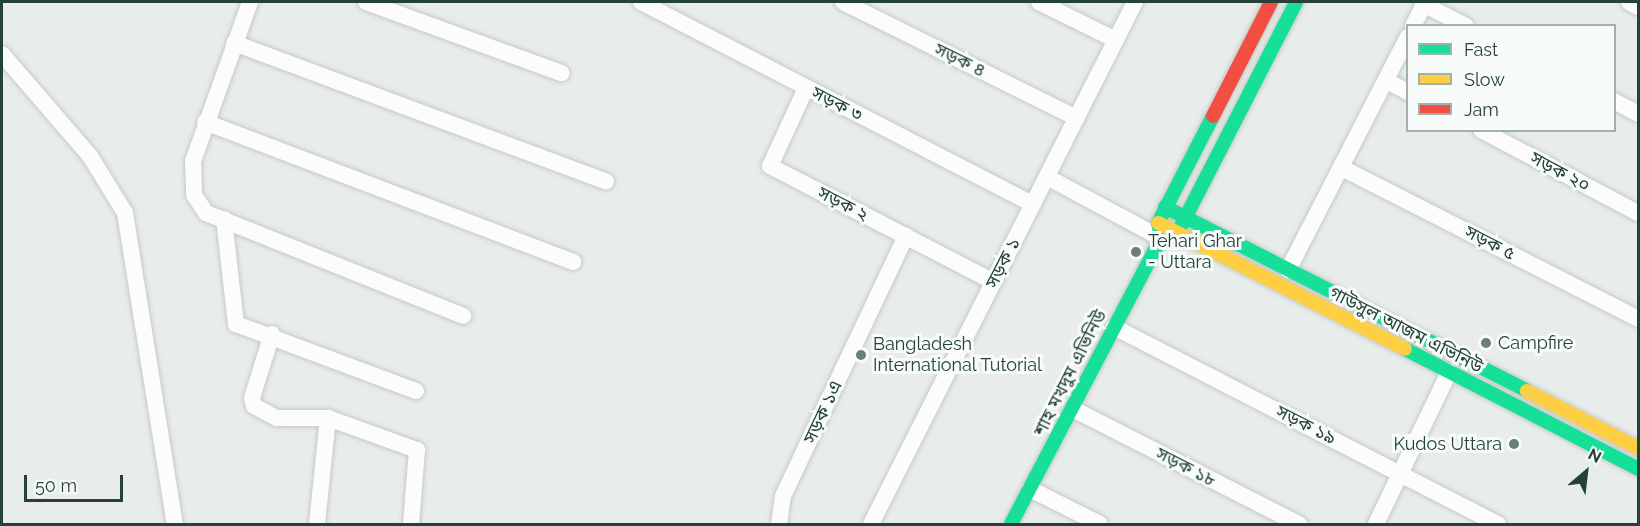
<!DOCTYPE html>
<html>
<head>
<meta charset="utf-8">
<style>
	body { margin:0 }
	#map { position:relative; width:1640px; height:526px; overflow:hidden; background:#e8edeb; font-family:Raleway,"Noto Sans Bengali",sans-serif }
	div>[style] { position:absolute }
	.roads { filter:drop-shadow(0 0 2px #c5cac8) drop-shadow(0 0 2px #c5cac8) }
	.street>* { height:16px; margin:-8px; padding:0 8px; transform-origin:8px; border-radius:8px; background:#fcfcfc }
	.fast>* { height:14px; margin:-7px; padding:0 7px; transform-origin:7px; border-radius:7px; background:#16e098 }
	.slow>* { height:14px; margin:-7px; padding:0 7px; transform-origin:7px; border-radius:7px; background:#ffcf43 }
	.jam>* { height:14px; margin:-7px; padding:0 7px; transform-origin:7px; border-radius:7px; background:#f24e42 }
	.dots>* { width:16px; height:16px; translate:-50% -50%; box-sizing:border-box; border:3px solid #f7fbf9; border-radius:50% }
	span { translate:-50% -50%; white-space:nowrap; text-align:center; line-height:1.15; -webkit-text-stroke:6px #f7fbf9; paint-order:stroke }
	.street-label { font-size:18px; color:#24423a }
	.poi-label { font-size:18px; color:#24423a }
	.left { translate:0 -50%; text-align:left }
	.right { translate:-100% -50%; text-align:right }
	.frame { position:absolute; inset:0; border:3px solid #24423a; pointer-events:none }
	.legend { position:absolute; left:1406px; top:24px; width:210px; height:108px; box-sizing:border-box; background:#f7fbf9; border:2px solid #a3b1ad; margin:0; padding:8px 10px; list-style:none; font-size:18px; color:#24423a }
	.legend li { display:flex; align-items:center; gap:12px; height:30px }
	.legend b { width:30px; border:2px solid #a3b1ad }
	.north { position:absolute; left:1556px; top:442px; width:60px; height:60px; -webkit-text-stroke:4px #f7fbf9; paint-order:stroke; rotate:28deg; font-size:16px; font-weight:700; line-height:24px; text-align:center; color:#24423a }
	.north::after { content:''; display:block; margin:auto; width:21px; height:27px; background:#24423a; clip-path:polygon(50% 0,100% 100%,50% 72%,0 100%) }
	.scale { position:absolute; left:24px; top:475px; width:99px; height:27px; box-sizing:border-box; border:3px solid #24423a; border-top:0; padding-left:8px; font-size:18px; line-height:21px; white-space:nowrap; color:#24423a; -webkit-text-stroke:4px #f7fbf9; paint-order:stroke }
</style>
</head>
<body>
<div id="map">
	<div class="roads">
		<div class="street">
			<div style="left:250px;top:2px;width:169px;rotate:109.7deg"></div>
			<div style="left:193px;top:161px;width:34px;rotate:88deg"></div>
			<div style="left:194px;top:195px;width:22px;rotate:56deg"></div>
			<div style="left:206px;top:213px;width:277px;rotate:21.8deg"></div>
			<div style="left:366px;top:2px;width:208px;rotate:20deg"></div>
			<div style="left:641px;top:2px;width:441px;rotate:27.3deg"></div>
			<div style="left:843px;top:2px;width:261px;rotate:26.4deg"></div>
			<div style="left:1039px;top:2px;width:86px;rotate:26.3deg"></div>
			<div style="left:1629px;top:2px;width:10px;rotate:29deg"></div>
			<div style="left:1423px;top:4px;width:48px;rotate:27.1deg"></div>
			<div style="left:1413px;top:26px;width:27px;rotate:-63deg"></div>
			<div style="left:234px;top:43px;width:397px;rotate:20.4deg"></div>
			<div style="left:2px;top:54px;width:135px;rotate:49.2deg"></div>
			<div style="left:90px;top:156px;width:67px;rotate:58.4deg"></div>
			<div style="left:125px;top:213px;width:315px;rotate:80.9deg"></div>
			<div style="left:1387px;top:81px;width:24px;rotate:28deg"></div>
			<div style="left:806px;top:88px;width:86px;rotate:114.8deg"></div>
			<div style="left:770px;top:166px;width:252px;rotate:27.4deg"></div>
			<div style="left:1614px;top:101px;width:27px;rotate:28deg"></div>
			<div style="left:205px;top:122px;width:394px;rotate:20.8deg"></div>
			<div style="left:1481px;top:130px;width:178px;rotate:27.9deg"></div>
			<div style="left:1342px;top:168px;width:332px;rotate:27deg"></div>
			<div style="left:1047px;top:177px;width:129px;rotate:28.2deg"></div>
			<div style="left:224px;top:219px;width:106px;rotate:83.5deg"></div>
			<div style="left:236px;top:324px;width:192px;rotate:20.4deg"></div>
			<div style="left:1288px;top:270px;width:262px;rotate:-62.8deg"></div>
			<div style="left:1114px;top:327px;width:432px;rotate:27.2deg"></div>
			<div style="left:272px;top:334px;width:67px;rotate:107.4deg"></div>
			<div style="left:252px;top:398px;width:8px;rotate:76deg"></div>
			<div style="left:254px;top:406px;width:26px;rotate:28deg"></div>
			<div style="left:277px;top:418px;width:51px"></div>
			<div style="left:328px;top:418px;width:95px;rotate:19.8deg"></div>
			<div style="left:417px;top:450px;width:74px;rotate:94.6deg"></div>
			<div style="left:1073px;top:409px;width:254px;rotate:27deg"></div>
			<div style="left:1030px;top:489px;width:78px;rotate:26.6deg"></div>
			<div style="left:317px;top:524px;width:107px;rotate:-84.1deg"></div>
			<div style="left:779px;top:524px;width:28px;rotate:-82deg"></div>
			<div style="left:783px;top:496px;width:288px;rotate:-64.7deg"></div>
			<div style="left:871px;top:524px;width:585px;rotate:-63.17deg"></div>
			<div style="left:1376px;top:524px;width:169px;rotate:-64.3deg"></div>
		</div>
		<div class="fast">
			<div style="left:1165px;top:207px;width:406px;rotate:26.9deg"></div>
			<div style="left:1179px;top:230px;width:256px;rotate:-62.8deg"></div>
			<div style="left:1405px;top:349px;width:262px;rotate:27.2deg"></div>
			<div style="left:1011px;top:524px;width:323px;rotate:-62.3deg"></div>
			<div style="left:1161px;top:238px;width:15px;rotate:-101deg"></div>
			<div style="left:1158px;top:223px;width:120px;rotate:-62.8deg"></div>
		</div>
		<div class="slow">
			<div style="left:1158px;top:223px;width:277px;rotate:27deg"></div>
			<div style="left:1527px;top:391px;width:125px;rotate:27.2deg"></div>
		</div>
		<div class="jam">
			<div style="left:1213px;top:116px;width:128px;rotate:-63deg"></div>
		</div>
	</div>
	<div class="dots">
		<div style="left:1136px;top:252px;background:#697e78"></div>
		<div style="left:1486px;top:343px;background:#697e78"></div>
		<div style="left:861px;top:355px;background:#697e78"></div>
		<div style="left:1514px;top:444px;background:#697e78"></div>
	</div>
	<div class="street-label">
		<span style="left:960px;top:60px;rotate:26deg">সড়ক ৪</span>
		<span style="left:837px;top:104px;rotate:27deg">সড়ক ৩</span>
		<span style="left:1560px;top:172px;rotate:28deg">সড়ক ২০</span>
		<span style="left:843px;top:204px;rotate:27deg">সড়ক ২</span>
		<span style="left:1490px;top:243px;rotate:27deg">সড়ক ৫</span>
		<span style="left:1003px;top:263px;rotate:-63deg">সড়ক ১</span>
		<span style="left:1406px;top:330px;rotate:27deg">গাউসুল আজম এভিনিউ</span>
		<span style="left:1070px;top:373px;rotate:-63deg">শাহ মখদুম এভিনিউ</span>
		<span style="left:823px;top:412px;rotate:-65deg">সড়ক ১এ</span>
		<span style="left:1306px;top:425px;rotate:27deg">সড়ক ১৯</span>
		<span style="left:1186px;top:467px;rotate:27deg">সড়ক ১৮</span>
	</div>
	<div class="poi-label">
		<span class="left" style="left:1148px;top:252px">Tehari Ghar<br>- Uttara</span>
		<span class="left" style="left:1498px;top:343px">Campfire</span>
		<span class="left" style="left:873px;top:355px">Bangladesh<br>International Tutorial</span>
		<span class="right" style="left:1502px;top:444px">Kudos Uttara</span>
	</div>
	<div class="frame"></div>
	<ul class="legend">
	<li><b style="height:8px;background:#16e098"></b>Fast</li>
	<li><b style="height:8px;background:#ffcf43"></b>Slow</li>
	<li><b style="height:8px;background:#f24e42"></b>Jam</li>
	</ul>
	<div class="north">N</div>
	<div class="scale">50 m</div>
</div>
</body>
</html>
